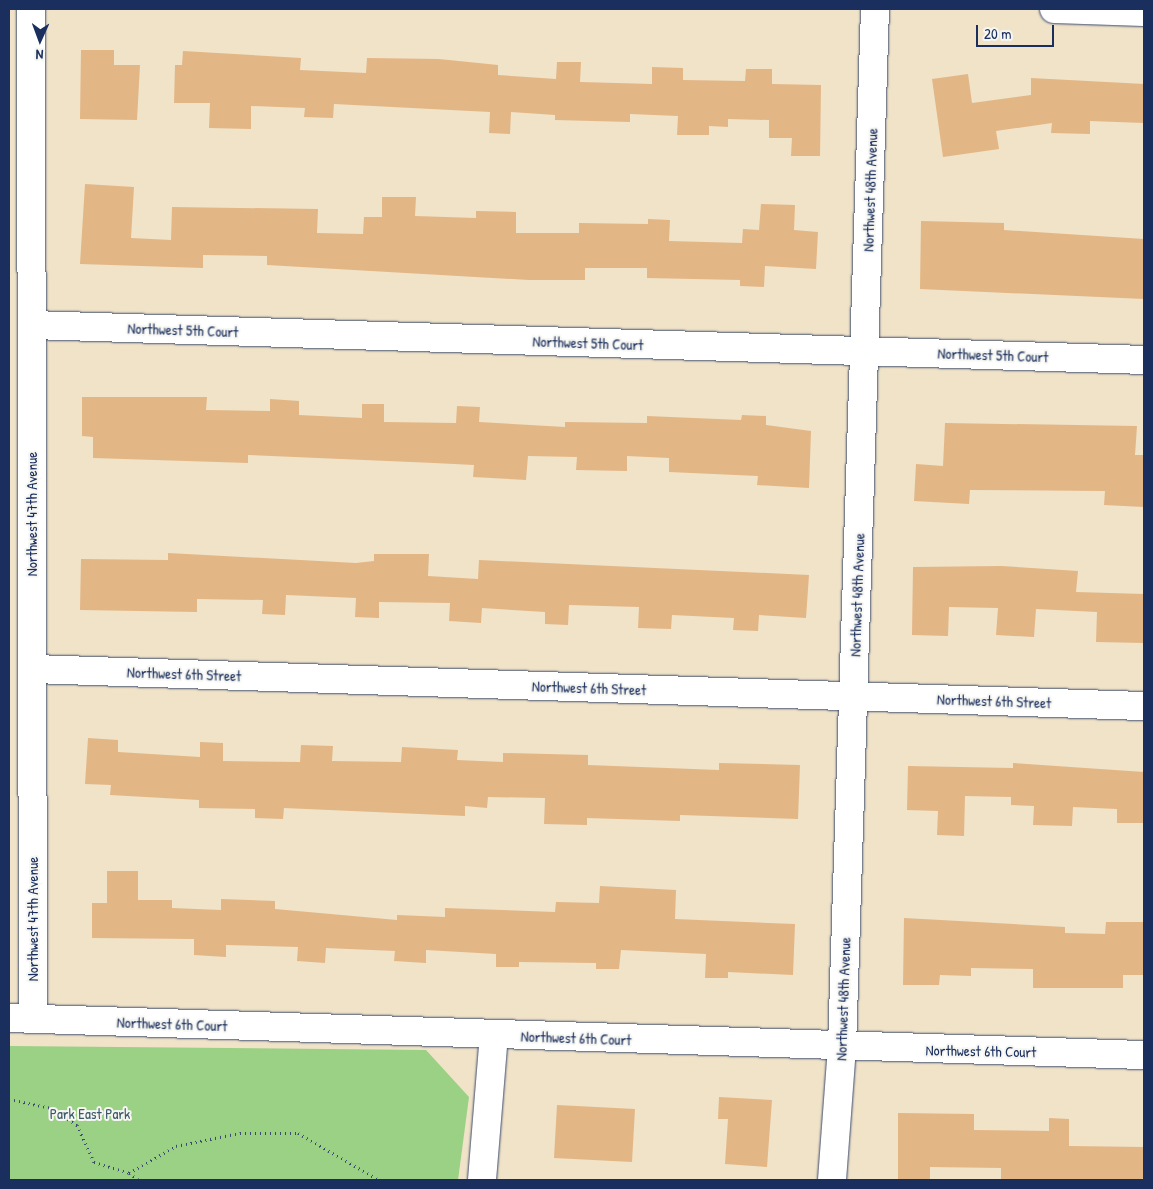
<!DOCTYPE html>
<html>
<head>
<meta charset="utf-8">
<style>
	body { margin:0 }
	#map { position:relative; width:1153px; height:1189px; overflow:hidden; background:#f0e3c8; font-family:"Patrick Hand",sans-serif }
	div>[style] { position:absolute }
	.green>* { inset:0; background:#9ad184 }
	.building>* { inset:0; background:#e3b686 }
	.path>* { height:3px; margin-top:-1.5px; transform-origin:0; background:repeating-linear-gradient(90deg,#3b4a6e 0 1px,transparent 0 5px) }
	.roads { filter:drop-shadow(0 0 1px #3b4a6e) drop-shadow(0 0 1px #3b4a6e) }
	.minor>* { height:28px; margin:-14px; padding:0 14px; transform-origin:14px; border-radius:14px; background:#fff }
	span { translate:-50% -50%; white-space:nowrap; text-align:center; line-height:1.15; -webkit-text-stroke:4px #f6f6f2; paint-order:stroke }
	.street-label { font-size:15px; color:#1b2f5e }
	.park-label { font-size:15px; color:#3b5868 }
	.frame { position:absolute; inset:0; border:10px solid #1b2f5e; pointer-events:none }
	.north { position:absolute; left:15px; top:15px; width:50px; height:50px; -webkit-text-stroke:4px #f6f6f2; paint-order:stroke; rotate:182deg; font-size:14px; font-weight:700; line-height:20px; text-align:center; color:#1b2f5e }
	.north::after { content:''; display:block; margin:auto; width:18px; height:22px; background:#1b2f5e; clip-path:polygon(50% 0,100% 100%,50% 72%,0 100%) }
	.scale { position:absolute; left:976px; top:25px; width:78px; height:22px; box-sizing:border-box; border:2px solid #1b2f5e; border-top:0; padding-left:6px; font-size:15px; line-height:18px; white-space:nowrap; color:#1b2f5e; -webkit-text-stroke:4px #f6f6f2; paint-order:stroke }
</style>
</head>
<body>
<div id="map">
	<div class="green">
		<div style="clip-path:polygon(9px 1046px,426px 1050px,469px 1097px,458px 1180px,9px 1180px)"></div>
	</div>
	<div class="building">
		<div style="clip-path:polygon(81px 50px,114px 50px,114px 65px,140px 65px,137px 120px,80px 119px)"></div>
		<div style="clip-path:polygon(183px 51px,301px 58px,300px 70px,366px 73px,367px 58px,439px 59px,498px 65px,498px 75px,556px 79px,557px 62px,581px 62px,580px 82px,652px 84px,652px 67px,683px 68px,683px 80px,745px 81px,746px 69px,772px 69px,772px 84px,821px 85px,820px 156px,791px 156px,792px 138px,769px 138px,769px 120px,728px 119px,728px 127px,709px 126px,709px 135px,677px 135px,678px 116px,630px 114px,630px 122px,555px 120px,555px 115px,511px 112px,510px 134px,489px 133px,490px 112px,334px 104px,333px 118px,304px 117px,305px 108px,251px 106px,251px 129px,209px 128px,210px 103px,174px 103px,175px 65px,182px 65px)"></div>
		<div style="clip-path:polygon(968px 74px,972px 103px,1031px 95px,1031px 78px,1144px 84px,1144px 123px,1090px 121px,1090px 134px,1051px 133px,1052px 123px,996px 131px,999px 149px,943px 157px,932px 79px)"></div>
		<div style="clip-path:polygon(85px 184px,134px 187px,131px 238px,171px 240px,172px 207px,318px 209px,317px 233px,363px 234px,364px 217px,382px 217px,382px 197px,416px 197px,415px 216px,476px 218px,476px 211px,516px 212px,516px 233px,579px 233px,579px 223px,648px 224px,648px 219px,670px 220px,669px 241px,742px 243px,743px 229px,759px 230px,761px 204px,795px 205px,794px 230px,818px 232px,816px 269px,765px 266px,764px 287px,740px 286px,740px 280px,647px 278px,647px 268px,585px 268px,585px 280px,529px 280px,267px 265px,267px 256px,203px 255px,203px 268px,80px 264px)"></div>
		<div style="clip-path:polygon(921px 221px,1004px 223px,1004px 230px,1144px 239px,1144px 299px,920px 289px)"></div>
		<div style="clip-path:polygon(82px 397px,207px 397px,206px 410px,270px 411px,270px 399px,299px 401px,299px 415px,362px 418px,362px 404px,384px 404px,384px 422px,456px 423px,457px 406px,480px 407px,479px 422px,565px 427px,565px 422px,647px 423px,647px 416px,741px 420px,742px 415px,766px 416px,766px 425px,811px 431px,809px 488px,757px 485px,758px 476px,669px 472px,669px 458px,627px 456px,627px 471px,576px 470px,577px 457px,528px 456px,526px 480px,473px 477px,474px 465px,434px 463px,248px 455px,248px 463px,93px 458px,93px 437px,82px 436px)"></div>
		<div style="clip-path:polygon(945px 423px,1137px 426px,1135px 455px,1144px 455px,1144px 507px,1104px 505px,1105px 491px,970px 490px,969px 504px,914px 501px,916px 464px,943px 466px)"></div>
		<div style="clip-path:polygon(168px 553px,356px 563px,374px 561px,374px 554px,429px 554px,428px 576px,478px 579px,479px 560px,809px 575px,806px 618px,759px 615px,758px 631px,733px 630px,734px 618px,672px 615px,671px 629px,638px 628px,639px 607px,569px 605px,568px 625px,545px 624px,545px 612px,482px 608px,481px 623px,449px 621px,450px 603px,379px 602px,379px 618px,355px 617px,356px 598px,286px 595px,285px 615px,262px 614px,263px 600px,197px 599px,197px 612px,80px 610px,81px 559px,168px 560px)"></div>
		<div style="clip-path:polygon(1001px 566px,1078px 571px,1076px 592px,1144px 594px,1144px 643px,1096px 642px,1097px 612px,1036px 609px,1034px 637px,996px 635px,998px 608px,949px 607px,948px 636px,912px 635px,913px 567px)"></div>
		<div style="clip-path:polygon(88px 738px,118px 740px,118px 752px,200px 757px,200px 742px,223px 743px,223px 761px,300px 762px,301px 745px,333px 746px,332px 761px,401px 762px,402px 747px,458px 750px,457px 760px,503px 762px,503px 753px,588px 755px,588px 765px,719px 770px,719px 763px,800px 765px,798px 819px,680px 815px,680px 821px,587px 818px,587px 825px,544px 824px,545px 798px,488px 797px,487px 808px,465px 806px,465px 816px,284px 808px,283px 819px,255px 818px,255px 809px,199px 808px,199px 800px,110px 795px,111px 785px,85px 784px)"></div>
		<div style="clip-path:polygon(1013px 763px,1144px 772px,1144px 823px,1117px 823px,1117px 809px,1073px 807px,1072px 826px,1033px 825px,1034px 806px,1011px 805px,1011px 797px,965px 796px,964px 836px,937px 835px,938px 811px,907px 810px,908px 766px,1013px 768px)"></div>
		<div style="clip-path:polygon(107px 871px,138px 871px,138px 900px,172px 900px,172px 908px,221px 910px,221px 899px,275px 901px,275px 909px,397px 920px,397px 915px,445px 917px,445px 908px,555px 912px,556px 902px,599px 903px,600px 886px,676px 890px,675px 919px,795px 924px,793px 975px,728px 972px,728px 978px,705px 978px,706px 954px,621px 950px,619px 969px,596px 969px,596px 963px,519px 962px,519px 967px,496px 967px,496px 954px,426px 950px,426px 963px,394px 961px,395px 951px,326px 948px,325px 963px,297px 961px,298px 947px,226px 945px,226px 957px,194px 955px,194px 939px,92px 938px,92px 903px,107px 903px)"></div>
		<div style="clip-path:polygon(904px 918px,1065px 927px,1065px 933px,1105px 934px,1106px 922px,1144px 922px,1144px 975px,1123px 975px,1123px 988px,1033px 988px,1033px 969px,971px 968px,971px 976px,940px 975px,939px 985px,903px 985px)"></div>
		<div style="clip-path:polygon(719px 1097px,772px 1100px,767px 1167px,725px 1164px,728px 1119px,718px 1119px)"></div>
		<div style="clip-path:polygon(557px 1105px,635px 1109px,632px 1162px,554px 1158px)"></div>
		<div style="clip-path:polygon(898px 1113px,974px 1114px,974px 1130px,1049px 1131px,1049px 1118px,1069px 1119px,1069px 1146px,1144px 1147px,1144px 1176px,1142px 1180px,1001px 1180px,1001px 1168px,930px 1167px,930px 1180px,898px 1180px)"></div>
	</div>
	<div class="path">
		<div style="left:9px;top:1099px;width:43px;rotate:12.1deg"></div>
		<div style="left:51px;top:1108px;width:31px;rotate:33deg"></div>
		<div style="left:77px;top:1125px;width:41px;rotate:65.3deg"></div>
		<div style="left:94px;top:1162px;width:37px;rotate:17deg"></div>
		<div style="left:129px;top:1173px;width:54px;rotate:-29.9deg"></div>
		<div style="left:176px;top:1146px;width:65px;rotate:-11.5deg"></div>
		<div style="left:240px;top:1133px;width:58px"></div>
		<div style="left:298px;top:1133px;width:94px;rotate:30.1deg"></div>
		<div style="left:129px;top:1173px;width:12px;rotate:35deg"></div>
	</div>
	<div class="roads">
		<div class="minor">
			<div style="left:31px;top:9px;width:1010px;rotate:89.89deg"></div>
			<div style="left:1054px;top:9px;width:90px;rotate:1.9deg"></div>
			<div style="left:32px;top:325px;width:1113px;rotate:1.8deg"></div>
			<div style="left:33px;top:669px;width:1112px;rotate:1.91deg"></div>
			<div style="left:9px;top:1018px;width:1136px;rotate:1.87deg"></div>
			<div style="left:482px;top:1180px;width:145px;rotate:-85.3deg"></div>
			<div style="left:832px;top:1180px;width:133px;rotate:-85.7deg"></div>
			<div style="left:842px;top:1047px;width:1039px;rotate:-88.18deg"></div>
		</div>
	</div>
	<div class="street-label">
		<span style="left:870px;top:190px;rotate:-88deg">Northwest 48th Avenue</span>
		<span style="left:183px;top:330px;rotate:2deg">Northwest 5th Court</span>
		<span style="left:588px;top:343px;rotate:2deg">Northwest 5th Court</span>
		<span style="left:993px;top:355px;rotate:2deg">Northwest 5th Court</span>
		<span style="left:32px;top:514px;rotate:-90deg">Northwest 47th Avenue</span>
		<span style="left:857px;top:595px;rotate:-88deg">Northwest 48th Avenue</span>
		<span style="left:184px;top:674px;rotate:2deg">Northwest 6th Street</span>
		<span style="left:589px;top:688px;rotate:2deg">Northwest 6th Street</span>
		<span style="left:994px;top:701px;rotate:2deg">Northwest 6th Street</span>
		<span style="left:33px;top:919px;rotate:-90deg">Northwest 47th Avenue</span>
		<span style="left:843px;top:999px;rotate:-88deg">Northwest 48th Avenue</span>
		<span style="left:172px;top:1024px;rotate:2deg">Northwest 6th Court</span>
		<span style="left:576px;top:1038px;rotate:2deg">Northwest 6th Court</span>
		<span style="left:981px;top:1051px;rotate:1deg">Northwest 6th Court</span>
	</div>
	<div class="park-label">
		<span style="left:90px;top:1114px">Park East Park</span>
	</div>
	<div class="frame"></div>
	<div class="north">N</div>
	<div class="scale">20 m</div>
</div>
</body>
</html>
